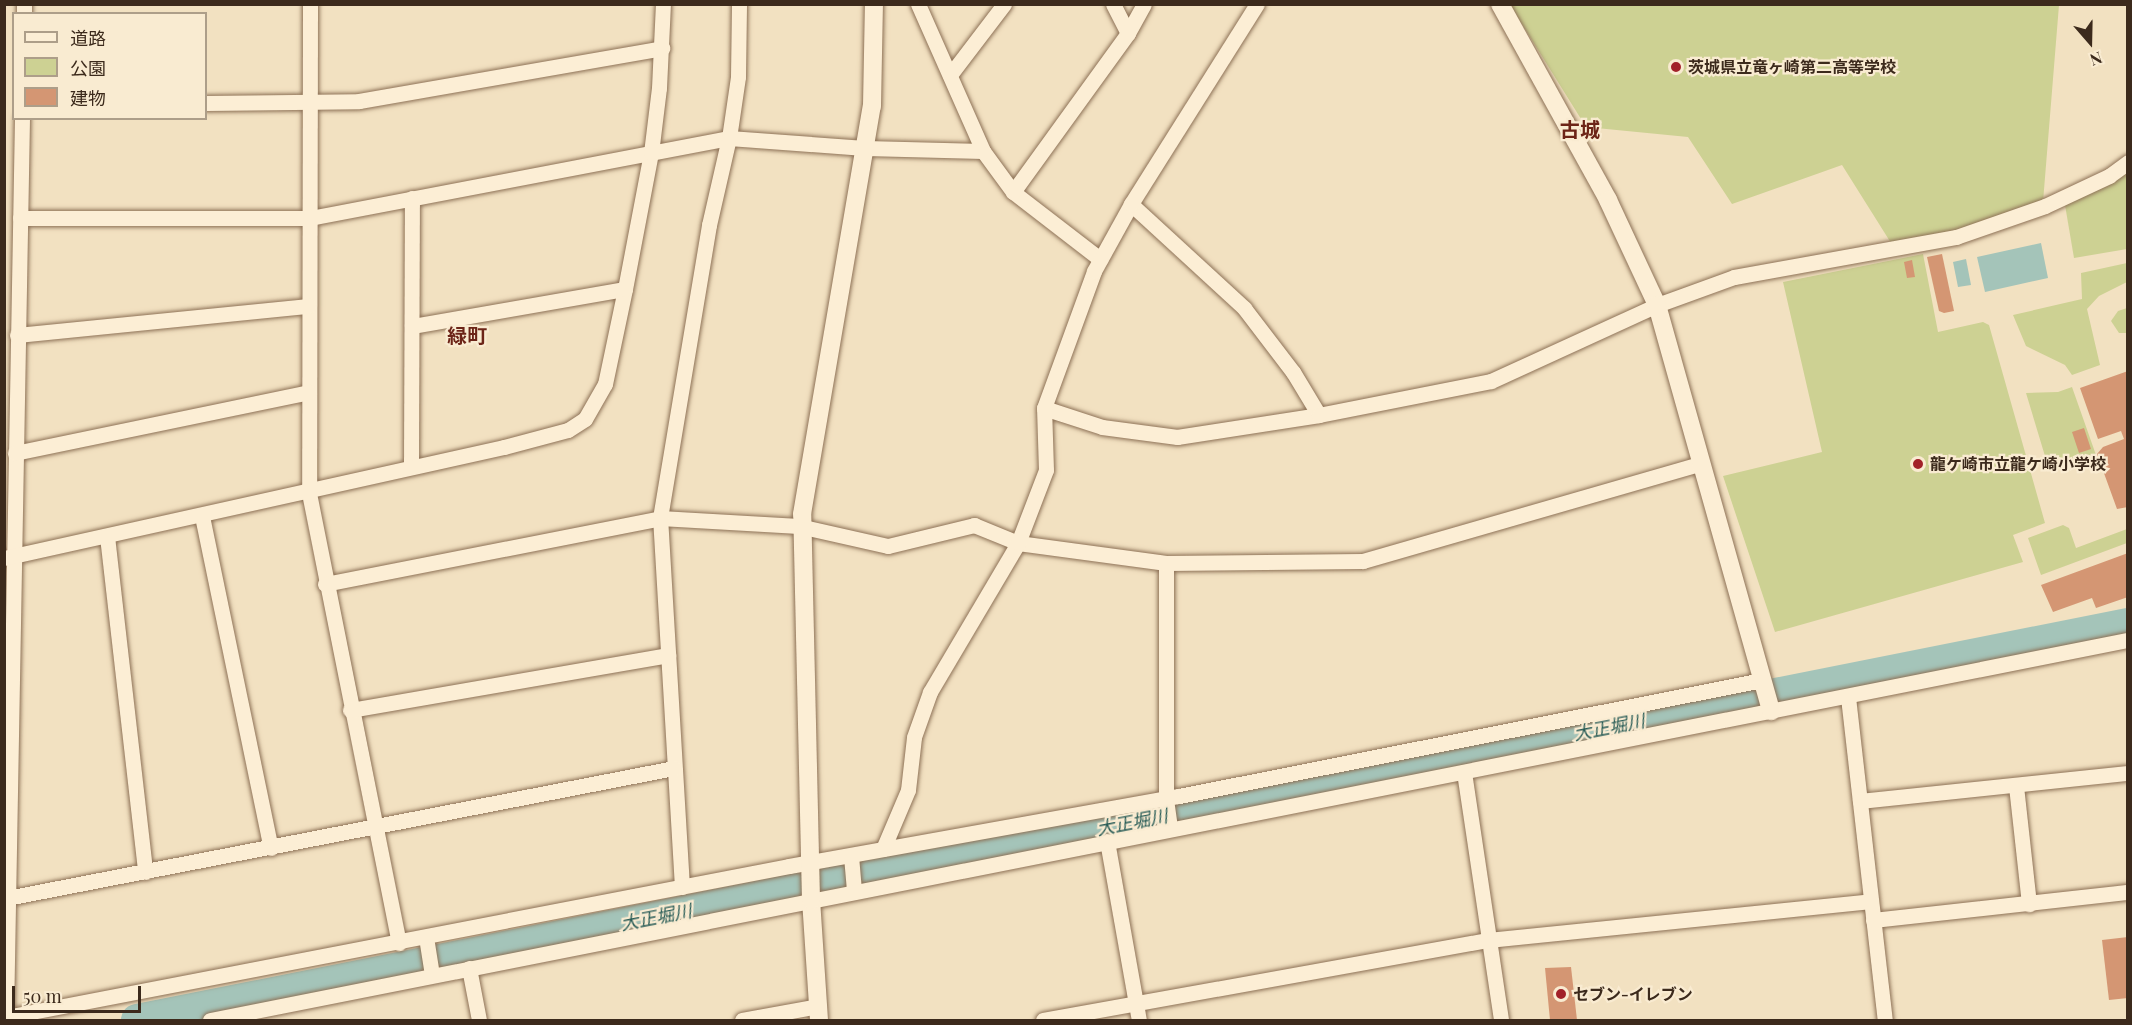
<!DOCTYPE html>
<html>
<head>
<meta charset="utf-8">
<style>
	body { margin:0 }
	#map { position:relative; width:2132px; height:1025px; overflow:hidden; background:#f2e1c1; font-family:"Playfair Display","Noto Sans JP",serif }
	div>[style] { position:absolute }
	.green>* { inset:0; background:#cdd193 }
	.water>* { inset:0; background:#a4c4b9 }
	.river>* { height:32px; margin:-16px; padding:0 16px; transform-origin:16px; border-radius:16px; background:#a4c4b9 }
	.building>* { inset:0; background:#d49673 }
	.roads { filter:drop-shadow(0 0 2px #8d7156) drop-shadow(0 0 2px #8d7156) }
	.minor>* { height:15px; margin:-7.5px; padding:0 7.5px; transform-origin:7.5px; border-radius:7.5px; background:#fceed5 }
	.tertiary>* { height:18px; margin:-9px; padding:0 9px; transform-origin:9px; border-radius:9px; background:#fceed5 }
	.dots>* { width:16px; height:16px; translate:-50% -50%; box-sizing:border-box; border:3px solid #f9ebd1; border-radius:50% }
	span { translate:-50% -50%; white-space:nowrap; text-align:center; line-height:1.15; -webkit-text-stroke:4.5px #f9ebd1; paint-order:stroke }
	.poi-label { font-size:16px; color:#3c2a1c; font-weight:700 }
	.left { translate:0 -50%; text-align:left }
	.water-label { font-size:18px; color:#2a5d57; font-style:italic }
	.quarter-label { font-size:20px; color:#6c2417; font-weight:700 }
	.frame { position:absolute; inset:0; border:6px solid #3c2a1c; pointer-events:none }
	.legend { position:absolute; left:12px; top:12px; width:195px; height:108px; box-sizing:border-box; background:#f9ebd1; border:2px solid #ad9e89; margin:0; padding:8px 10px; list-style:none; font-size:18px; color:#3c2a1c }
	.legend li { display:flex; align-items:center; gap:12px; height:30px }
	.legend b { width:30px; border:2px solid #ad9e89 }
	.north { position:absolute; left:2060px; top:12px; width:60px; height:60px; -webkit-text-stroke:4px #f9ebd1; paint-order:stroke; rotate:160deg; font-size:16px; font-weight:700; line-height:24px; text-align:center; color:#3c2a1c }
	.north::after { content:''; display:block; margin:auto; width:21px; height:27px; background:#3c2a1c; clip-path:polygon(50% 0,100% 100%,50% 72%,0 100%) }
	.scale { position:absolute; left:12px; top:986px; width:129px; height:27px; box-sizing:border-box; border:3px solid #3c2a1c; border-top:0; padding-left:8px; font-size:18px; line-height:21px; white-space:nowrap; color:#3c2a1c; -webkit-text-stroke:4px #f9ebd1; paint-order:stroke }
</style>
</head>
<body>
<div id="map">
	<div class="green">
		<div style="clip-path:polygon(1510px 5px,2059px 5px,2043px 202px,1947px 235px,1891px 243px,1842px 165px,1732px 204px,1688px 137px,1586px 127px)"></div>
		<div style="clip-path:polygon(2127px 173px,2127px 249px,2074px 258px,2065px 205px)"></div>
		<div style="clip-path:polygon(1923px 254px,1938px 332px,1983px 322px,1989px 325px,2045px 523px,2013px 535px,2023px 562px,1775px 632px,1723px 476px,1822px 452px,1783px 282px)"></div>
		<div style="clip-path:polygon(2127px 263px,2127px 282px,2099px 296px,2087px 309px,2100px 365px,2072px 375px,2065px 365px,2026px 346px,2013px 315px,2082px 299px,2081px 273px)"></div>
		<div style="clip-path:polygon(2127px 308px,2127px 333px,2119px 333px,2111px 321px,2118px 311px)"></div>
		<div style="clip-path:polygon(2072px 387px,2096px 455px,2048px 466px,2026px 393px,2058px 392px)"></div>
		<div style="clip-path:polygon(2063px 525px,2069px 528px,2076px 548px,2127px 529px,2127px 543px,2041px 575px,2028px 538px)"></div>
	</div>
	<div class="water">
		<div style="clip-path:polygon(2041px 243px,2048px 278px,1985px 292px,1977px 257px)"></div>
		<div style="clip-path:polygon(1966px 259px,1971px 285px,1958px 287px,1953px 262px)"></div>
	</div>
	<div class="river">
		<div style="left:137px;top:1020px;width:2030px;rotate:-11.25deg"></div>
	</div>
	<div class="building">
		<div style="clip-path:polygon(1942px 254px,1954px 311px,1944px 313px,1939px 311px,1927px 257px)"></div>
		<div style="clip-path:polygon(1912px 260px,1915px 277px,1907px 278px,1904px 262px)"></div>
		<div style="clip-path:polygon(2128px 371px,2128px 507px,2117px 509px,2097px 454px,2103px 447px,2124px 439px,2121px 431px,2098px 439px,2080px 388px)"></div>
		<div style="clip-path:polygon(2084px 428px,2091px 449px,2079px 453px,2072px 432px)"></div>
		<div style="clip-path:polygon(2128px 553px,2128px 597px,2096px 608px,2092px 598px,2053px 612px,2041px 585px)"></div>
		<div style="clip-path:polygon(2128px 937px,2128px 998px,2109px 1000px,2102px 940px)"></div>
		<div style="clip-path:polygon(1571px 967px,1577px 1020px,1550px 1020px,1545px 968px)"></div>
	</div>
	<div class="roads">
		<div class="minor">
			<div style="left:310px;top:4px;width:489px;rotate:90.1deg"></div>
			<div style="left:309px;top:493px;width:459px;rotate:78.7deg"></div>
			<div style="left:918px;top:4px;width:161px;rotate:66.1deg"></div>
			<div style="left:983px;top:151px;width:51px;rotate:53.8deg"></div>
			<div style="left:1013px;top:192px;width:110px;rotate:37.6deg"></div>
			<div style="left:1113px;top:4px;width:33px;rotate:63deg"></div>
			<div style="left:24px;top:14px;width:10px;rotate:-90deg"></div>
			<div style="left:950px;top:75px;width:89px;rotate:-52.7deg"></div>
			<div style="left:206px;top:103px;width:153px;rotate:-0.7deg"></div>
			<div style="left:359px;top:101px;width:308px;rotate:-9.9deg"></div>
			<div style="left:22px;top:118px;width:899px;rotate:91.02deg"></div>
			<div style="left:6px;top:1017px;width:797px;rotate:-10.92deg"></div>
			<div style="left:789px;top:866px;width:396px;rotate:-10.2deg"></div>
			<div style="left:1179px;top:796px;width:594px;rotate:-11.25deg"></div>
			<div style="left:1013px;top:192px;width:196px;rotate:-54.1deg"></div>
			<div style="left:1128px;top:33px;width:33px;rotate:-61deg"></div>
			<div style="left:1131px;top:204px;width:154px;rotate:42.6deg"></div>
			<div style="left:1244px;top:308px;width:81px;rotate:52.6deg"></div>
			<div style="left:1293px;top:372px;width:50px;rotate:58.8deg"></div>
			<div style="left:20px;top:218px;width:290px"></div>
			<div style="left:310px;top:218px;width:427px;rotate:-10.8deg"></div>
			<div style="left:729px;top:138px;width:136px;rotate:4.2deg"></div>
			<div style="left:865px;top:148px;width:118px;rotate:1.5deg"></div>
			<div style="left:412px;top:326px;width:216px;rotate:-9.9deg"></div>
			<div style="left:17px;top:335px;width:293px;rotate:-5.7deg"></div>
			<div style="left:1044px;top:408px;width:61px;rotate:18.1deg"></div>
			<div style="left:1102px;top:427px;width:76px;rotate:7.6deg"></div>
			<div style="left:1177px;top:437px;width:144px;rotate:-8.8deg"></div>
			<div style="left:1319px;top:415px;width:175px;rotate:-11.2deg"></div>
			<div style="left:1491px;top:381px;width:183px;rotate:-24.6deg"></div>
			<div style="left:1657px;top:305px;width:82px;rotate:-20deg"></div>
			<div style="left:1734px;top:277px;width:226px;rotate:-10.2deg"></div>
			<div style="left:1956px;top:237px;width:94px;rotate:-19.2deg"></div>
			<div style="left:2045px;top:206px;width:71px;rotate:-25.1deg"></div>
			<div style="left:2109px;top:176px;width:24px;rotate:-36deg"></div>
			<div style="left:15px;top:453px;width:300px;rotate:-11.7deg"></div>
			<div style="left:411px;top:467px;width:269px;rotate:-89.8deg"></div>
			<div style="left:202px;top:516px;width:339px;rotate:78.3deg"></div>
			<div style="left:107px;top:536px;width:338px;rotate:83.5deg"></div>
			<div style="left:4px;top:558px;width:512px;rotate:-12.52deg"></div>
			<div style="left:504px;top:447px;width:66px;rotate:-14.9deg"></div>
			<div style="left:568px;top:430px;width:20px;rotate:-33deg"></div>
			<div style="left:585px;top:419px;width:40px;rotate:-60.3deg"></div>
			<div style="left:605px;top:384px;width:97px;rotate:-78.1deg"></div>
			<div style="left:625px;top:289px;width:138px;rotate:-79.2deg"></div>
			<div style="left:651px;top:153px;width:65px;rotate:-83deg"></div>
			<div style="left:659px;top:88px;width:84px;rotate:-87.3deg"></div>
			<div style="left:1166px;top:563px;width:236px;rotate:90deg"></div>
			<div style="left:1166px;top:799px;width:30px;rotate:82deg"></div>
			<div style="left:325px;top:584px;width:341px;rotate:-11.1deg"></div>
			<div style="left:660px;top:518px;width:139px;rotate:3.3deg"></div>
			<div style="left:799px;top:526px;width:91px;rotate:12.7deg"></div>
			<div style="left:888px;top:546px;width:89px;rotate:-13.7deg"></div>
			<div style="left:974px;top:525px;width:48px;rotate:22.2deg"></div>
			<div style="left:1018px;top:543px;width:149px;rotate:7.7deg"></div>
			<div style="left:1166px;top:563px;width:197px;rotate:-0.6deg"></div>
			<div style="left:1363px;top:561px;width:350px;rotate:-16.1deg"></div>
			<div style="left:1848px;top:697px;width:325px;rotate:83.5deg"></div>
			<div style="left:350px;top:710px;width:323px;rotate:-9.8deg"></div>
			<div style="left:1464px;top:772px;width:251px;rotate:81.5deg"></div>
			<div style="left:2016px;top:786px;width:119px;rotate:83.7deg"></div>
			<div style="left:1860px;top:801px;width:269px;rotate:-6deg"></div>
			<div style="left:1107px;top:841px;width:182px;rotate:79.9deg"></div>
			<div style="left:883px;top:849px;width:64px;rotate:-67deg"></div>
			<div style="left:908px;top:790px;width:53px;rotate:-83.5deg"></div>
			<div style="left:914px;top:737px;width:48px;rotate:-70.4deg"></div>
			<div style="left:930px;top:692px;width:173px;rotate:-59.4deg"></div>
			<div style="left:1018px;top:543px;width:78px;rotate:-69deg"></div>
			<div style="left:1046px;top:470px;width:62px;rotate:-91.8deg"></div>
			<div style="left:1044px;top:408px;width:146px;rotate:-69.9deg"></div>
			<div style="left:1094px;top:271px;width:77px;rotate:-61.1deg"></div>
			<div style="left:1131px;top:204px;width:236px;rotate:-57.8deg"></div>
			<div style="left:851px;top:856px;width:35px;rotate:85deg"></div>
			<div style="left:682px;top:887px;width:370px;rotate:-93.4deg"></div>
			<div style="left:660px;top:518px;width:297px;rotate:-80.5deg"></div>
			<div style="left:709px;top:225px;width:89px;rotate:-77.1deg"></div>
			<div style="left:729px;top:138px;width:62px;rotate:-81.6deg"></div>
			<div style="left:738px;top:77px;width:73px;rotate:-89.2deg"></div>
			<div style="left:7px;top:898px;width:680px;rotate:-11.03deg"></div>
			<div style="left:1873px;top:920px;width:257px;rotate:-6.3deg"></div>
			<div style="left:426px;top:937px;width:38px;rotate:81deg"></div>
			<div style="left:469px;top:968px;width:53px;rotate:79.1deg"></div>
			<div style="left:210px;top:1020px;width:1955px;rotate:-11.21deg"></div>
			<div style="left:742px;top:1020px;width:77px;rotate:-10.4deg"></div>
			<div style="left:1043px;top:1020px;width:452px;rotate:-10.2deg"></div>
			<div style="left:1488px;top:940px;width:385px;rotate:-5.8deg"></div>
		</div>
		<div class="tertiary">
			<div style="left:1500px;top:4px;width:224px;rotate:61.1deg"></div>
			<div style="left:1608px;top:200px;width:116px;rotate:65deg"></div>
			<div style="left:1657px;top:305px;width:422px;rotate:74.3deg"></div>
			<div style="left:819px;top:1020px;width:120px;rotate:-93.8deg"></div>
			<div style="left:811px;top:900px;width:386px;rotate:-91.3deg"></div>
			<div style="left:802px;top:514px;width:414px;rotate:-80.3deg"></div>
			<div style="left:872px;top:106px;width:102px;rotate:-88.9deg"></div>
		</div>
	</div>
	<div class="dots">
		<div style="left:1676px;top:67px;background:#a22129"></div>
		<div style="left:1918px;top:464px;background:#a22129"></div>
		<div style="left:1561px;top:994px;background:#a22129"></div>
	</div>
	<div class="poi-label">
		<span class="left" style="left:1688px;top:67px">茨城県立竜ヶ崎第二高等学校</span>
		<span class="left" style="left:1930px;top:464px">龍ケ崎市立龍ケ崎小学校</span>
		<span class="left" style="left:1573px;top:994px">セブン-イレブン</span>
	</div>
	<div class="water-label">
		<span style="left:1609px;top:727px;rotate:-11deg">大正堀川</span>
		<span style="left:1132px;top:822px;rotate:-11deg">大正堀川</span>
		<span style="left:656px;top:917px;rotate:-11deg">大正堀川</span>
	</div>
	<div class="quarter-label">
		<span style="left:1580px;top:128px">古城</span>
		<span style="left:467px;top:334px">緑町</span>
	</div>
	<div class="frame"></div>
	<ul class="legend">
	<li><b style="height:8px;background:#fceed5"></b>道路</li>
	<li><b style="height:16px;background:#cdd193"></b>公園</li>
	<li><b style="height:16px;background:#d49673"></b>建物</li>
	</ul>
	<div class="north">N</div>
	<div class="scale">50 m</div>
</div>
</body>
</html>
